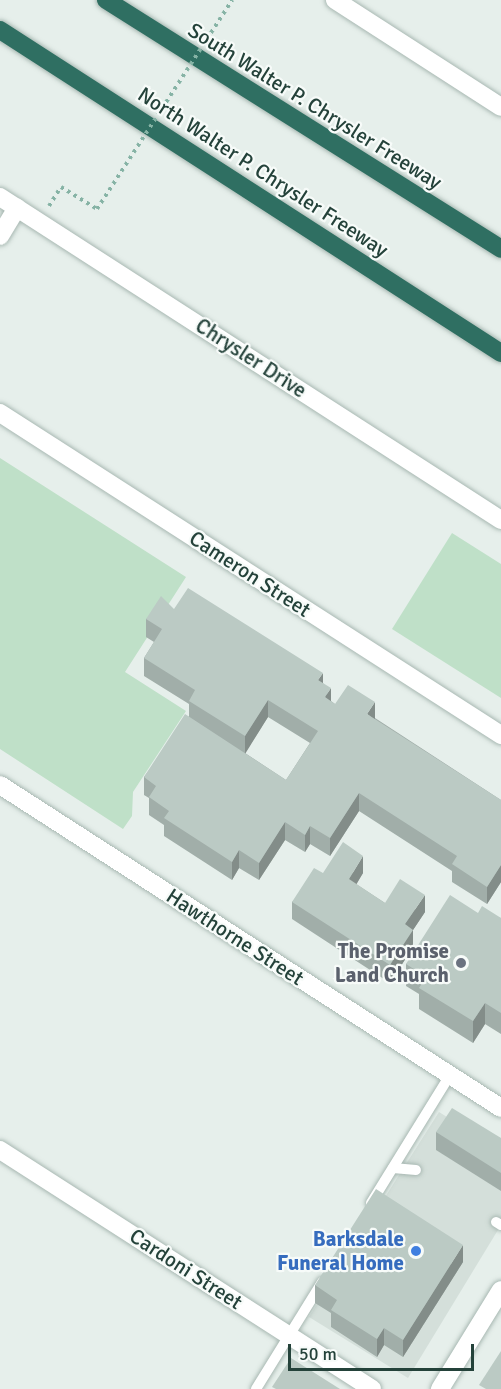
<!DOCTYPE html>
<html>
<head>
<meta charset="utf-8">
<style>
	body { margin:0 }
	#map { position:relative; width:501px; height:1389px; overflow:hidden; background:#e6efeb; font-family:Signika,sans-serif }
	div>[style] { position:absolute }
	.built>* { inset:0; background:#d4dfda }
	.green>* { inset:0; background:#bfe0c8 }
	.path>* { height:4px; margin-top:-2px; transform-origin:0; background:repeating-linear-gradient(90deg,#86b3a5 0 3px,transparent 0 7.5px) }
	.roads { filter:drop-shadow(0 0 2px #a8b8b2) drop-shadow(0 0 2px #a8b8b2) }
	.service>* { height:10px; margin:-5px; padding:0 5px; transform-origin:5px; border-radius:5px; background:#fff }
	.minor>* { height:18px; margin:-9px; padding:0 9px; transform-origin:9px; border-radius:9px; background:#fff }
	.tertiary>* { height:18px; margin:-9px; padding:0 9px; transform-origin:9px; border-radius:9px; background:#fff }
	.secondary>* { height:18px; margin:-9px; padding:0 9px; transform-origin:9px; border-radius:9px; background:#fff }
	.motorway>* { height:18px; margin:-9px; padding:0 9px; transform-origin:9px; border-radius:9px; background:#2f6f62 }
	.path-bridge>* { height:4px; margin-top:-2px; transform-origin:0; background:repeating-linear-gradient(90deg,#86b3a5 0 3px,transparent 0 7.5px) }
	.wall>* { inset:0; background:#a1aea9 }
	.shaded-wall>* { inset:0; background:#838d89 }
	.building>* { inset:0; background:#bbcac4 }
	.dots>* { width:16px; height:16px; translate:-50% -50%; box-sizing:border-box; border:3px solid #f7fbf9; border-radius:50% }
	span { translate:-50% -50%; white-space:nowrap; text-align:center; line-height:1.15; -webkit-text-stroke:4.5px #f7fbf9; paint-order:stroke }
	.street-label { font-size:21px; color:#24423a }
	.worship-label { font-size:21px; color:#5b616d; font-weight:700 }
	.right { translate:-100% -50%; text-align:right }
	.shop-label { font-size:21px; color:#366cbe; font-weight:700 }
	.scale { position:absolute; left:288px; top:1344px; width:186px; height:27px; box-sizing:border-box; border:3px solid #24423a; border-top:0; padding-left:8px; font-size:18px; line-height:21px; white-space:nowrap; color:#24423a; -webkit-text-stroke:4px #f7fbf9; paint-order:stroke }
</style>
</head>
<body>
<div id="map">
	<div class="built">
		<div style="clip-path:polygon(439px 1112px,501px 1151px,501px 1225px,408px 1378px,309px 1317px)"></div>
	</div>
	<div class="green">
		<div style="clip-path:polygon(0 458px,186px 577px,125px 672px,186px 711px,133px 792px,132px 816px,123px 829px,0 749px)"></div>
		<div style="clip-path:polygon(452px 533px,501px 564px,501px 698px,392px 629px)"></div>
	</div>
	<div class="path">
		<div style="left:49px;top:206px;width:22px;rotate:-58deg"></div>
		<div style="left:61px;top:187px;width:42px;rotate:31.4deg"></div>
	</div>
	<div class="roads">
		<div class="service">
			<div style="left:393px;top:1168px;width:23px;rotate:5deg"></div>
			<div style="left:371px;top:1203px;width:150px;rotate:-58.3deg"></div>
			<div style="left:496px;top:1222px;width:6px;rotate:31deg"></div>
			<div style="left:256px;top:1389px;width:126px;rotate:-58.3deg"></div>
		</div>
		<div class="minor">
			<div style="left:0;top:236px;width:33px;rotate:-59deg"></div>
			<div style="left:0;top:413px;width:596px;rotate:32.73deg"></div>
			<div style="left:0;top:785px;width:596px;rotate:32.81deg"></div>
			<div style="left:0;top:1150px;width:442px;rotate:32.7deg"></div>
		</div>
		<div class="tertiary">
			<div style="left:440px;top:1389px;width:116px;rotate:-58.4deg"></div>
		</div>
		<div class="secondary">
			<div style="left:335px;top:0;width:197px;rotate:32.8deg"></div>
			<div style="left:0;top:197px;width:596px;rotate:32.81deg"></div>
		</div>
		<div class="motorway">
			<div style="left:106px;top:0;width:467px;rotate:32.2deg"></div>
			<div style="left:0;top:30px;width:596px;rotate:32.81deg"></div>
		</div>
	</div>
	<div class="path-bridge">
		<div style="left:97px;top:209px;width:249px;rotate:-57.1deg"></div>
	</div>
	<div class="wall">
		<div style="clip-path:polygon(evenodd,174px 609px,323px 683px,331px 701px,335px 704px,375px 718px,501px 800px,501px 882px,487px 904px,452px 882px,452px 871px,359px 811px,330px 856px,310px 844px,305px 852px,285px 840px,259px 880px,239px 868px,232px 880px,164px 836px,164px 825px,149px 815px,149px 798px,144px 795px,144px 777px,189px 716px,189px 704px,144px 676px,144px 658px,154px 642px,146px 637px,146px 619px,174px 609px,268px 717px,310px 743px,286px 780px,245px 753px,268px 717px)"></div>
		<div style="clip-path:polygon(323px 873px,363px 873px,356px 884px,385px 903px,425px 912px,413px 930px,413px 947px,390px 983px,292px 919px,292px 902px)"></div>
		<div style="clip-path:polygon(478px 913px,501px 918px,501px 1034px,485px 1024px,473px 1043px,419px 1009px,419px 994px,406px 986px,406px 964px)"></div>
		<div style="clip-path:polygon(436px 1132px,501px 1138px,501px 1191px,436px 1150px)"></div>
		<div style="clip-path:polygon(463px 1262px,403px 1357px,384px 1345px,377px 1357px,331px 1327px,331px 1313px,315px 1303px,315px 1285px)"></div>
	</div>
	<div class="shaded-wall">
		<div style="clip-path:polygon(323px 673px,323px 691px,318px 680px)"></div>
		<div style="clip-path:polygon(331px 688px,331px 706px,325px 697px)"></div>
		<div style="clip-path:polygon(268px 700px,268px 717px,245px 754px,245px 736px)"></div>
		<div style="clip-path:polygon(375px 702px,375px 720px,367px 714px)"></div>
		<div style="clip-path:polygon(359px 793px,359px 811px,330px 856px,330px 838px)"></div>
		<div style="clip-path:polygon(285px 822px,285px 840px,259px 880px,259px 863px)"></div>
		<div style="clip-path:polygon(310px 826px,310px 844px,305px 852px,305px 835px)"></div>
		<div style="clip-path:polygon(239px 850px,239px 868px,232px 880px,232px 862px)"></div>
		<div style="clip-path:polygon(363px 856px,363px 873px,349px 897px,349px 879px)"></div>
		<div style="clip-path:polygon(501px 865px,501px 882px,487px 904px,487px 887px)"></div>
		<div style="clip-path:polygon(425px 895px,425px 912px,413px 930px,413px 947px,390px 983px,390px 965px,405px 924px)"></div>
		<div style="clip-path:polygon(485px 1003px,485px 1024px,473px 1043px,473px 1021px)"></div>
		<div style="clip-path:polygon(463px 1245px,463px 1262px,403px 1357px,403px 1340px)"></div>
		<div style="clip-path:polygon(384px 1328px,384px 1345px,377px 1357px,377px 1339px)"></div>
	</div>
	<div class="building">
		<div style="clip-path:polygon(188px 588px,323px 673px,318px 680px,331px 688px,325px 697px,335px 704px,348px 685px,375px 702px,367px 714px,501px 800px,501px 865px,487px 887px,452px 864px,457px 856px,359px 793px,330px 838px,310px 826px,305px 835px,285px 822px,259px 863px,239px 850px,232px 862px,164px 818px,169px 811px,149px 797px,156px 786px,144px 777px,185px 714px,286px 780px,318px 731px,268px 700px,245px 736px,189px 701px,195px 690px,144px 658px,162px 629px,146px 619px,161px 596px,174px 609px)"></div>
		<div style="clip-path:polygon(343px 842px,363px 856px,349px 879px,385px 903px,400px 879px,425px 895px,405px 924px,413px 930px,390px 965px,292px 902px,314px 868px,323px 873px)"></div>
		<div style="clip-path:polygon(450px 895px,478px 913px,482px 906px,501px 918px,501px 1013px,485px 1003px,473px 1021px,419px 988px,426px 977px,406px 964px)"></div>
		<div style="clip-path:polygon(452px 1108px,501px 1138px,501px 1173px,436px 1132px)"></div>
		<div style="clip-path:polygon(376px 1189px,463px 1245px,403px 1340px,384px 1328px,377px 1339px,331px 1310px,337px 1300px,315px 1285px)"></div>
		<div style="clip-path:polygon(501px 1351px,501px 1389px,486px 1389px,479px 1385px)"></div>
		<div style="clip-path:polygon(291px 1358px,340px 1389px,276px 1389px,272px 1387px)"></div>
	</div>
	<div class="dots">
		<div style="left:461px;top:963px;background:#6b7280"></div>
		<div style="left:416px;top:1251px;background:#3f7fe0"></div>
	</div>
	<div class="street-label">
		<span style="left:315px;top:106px;rotate:32deg">South Walter P. Chrysler Freeway</span>
		<span style="left:263px;top:172px;rotate:33deg">North Walter P. Chrysler Freeway</span>
		<span style="left:251px;top:358px;rotate:33deg">Chrysler Drive</span>
		<span style="left:250px;top:574px;rotate:33deg">Cameron Street</span>
		<span style="left:235px;top:937px;rotate:33deg">Hawthorne Street</span>
		<span style="left:186px;top:1269px;rotate:33deg">Cardoni Street</span>
	</div>
	<div class="worship-label">
		<span class="right" style="left:449px;top:963px">The Promise<br>Land Church</span>
	</div>
	<div class="shop-label">
		<span class="right" style="left:404px;top:1251px">Barksdale<br>Funeral Home</span>
	</div>
	<div class="scale">50 m</div>
</div>
</body>
</html>
